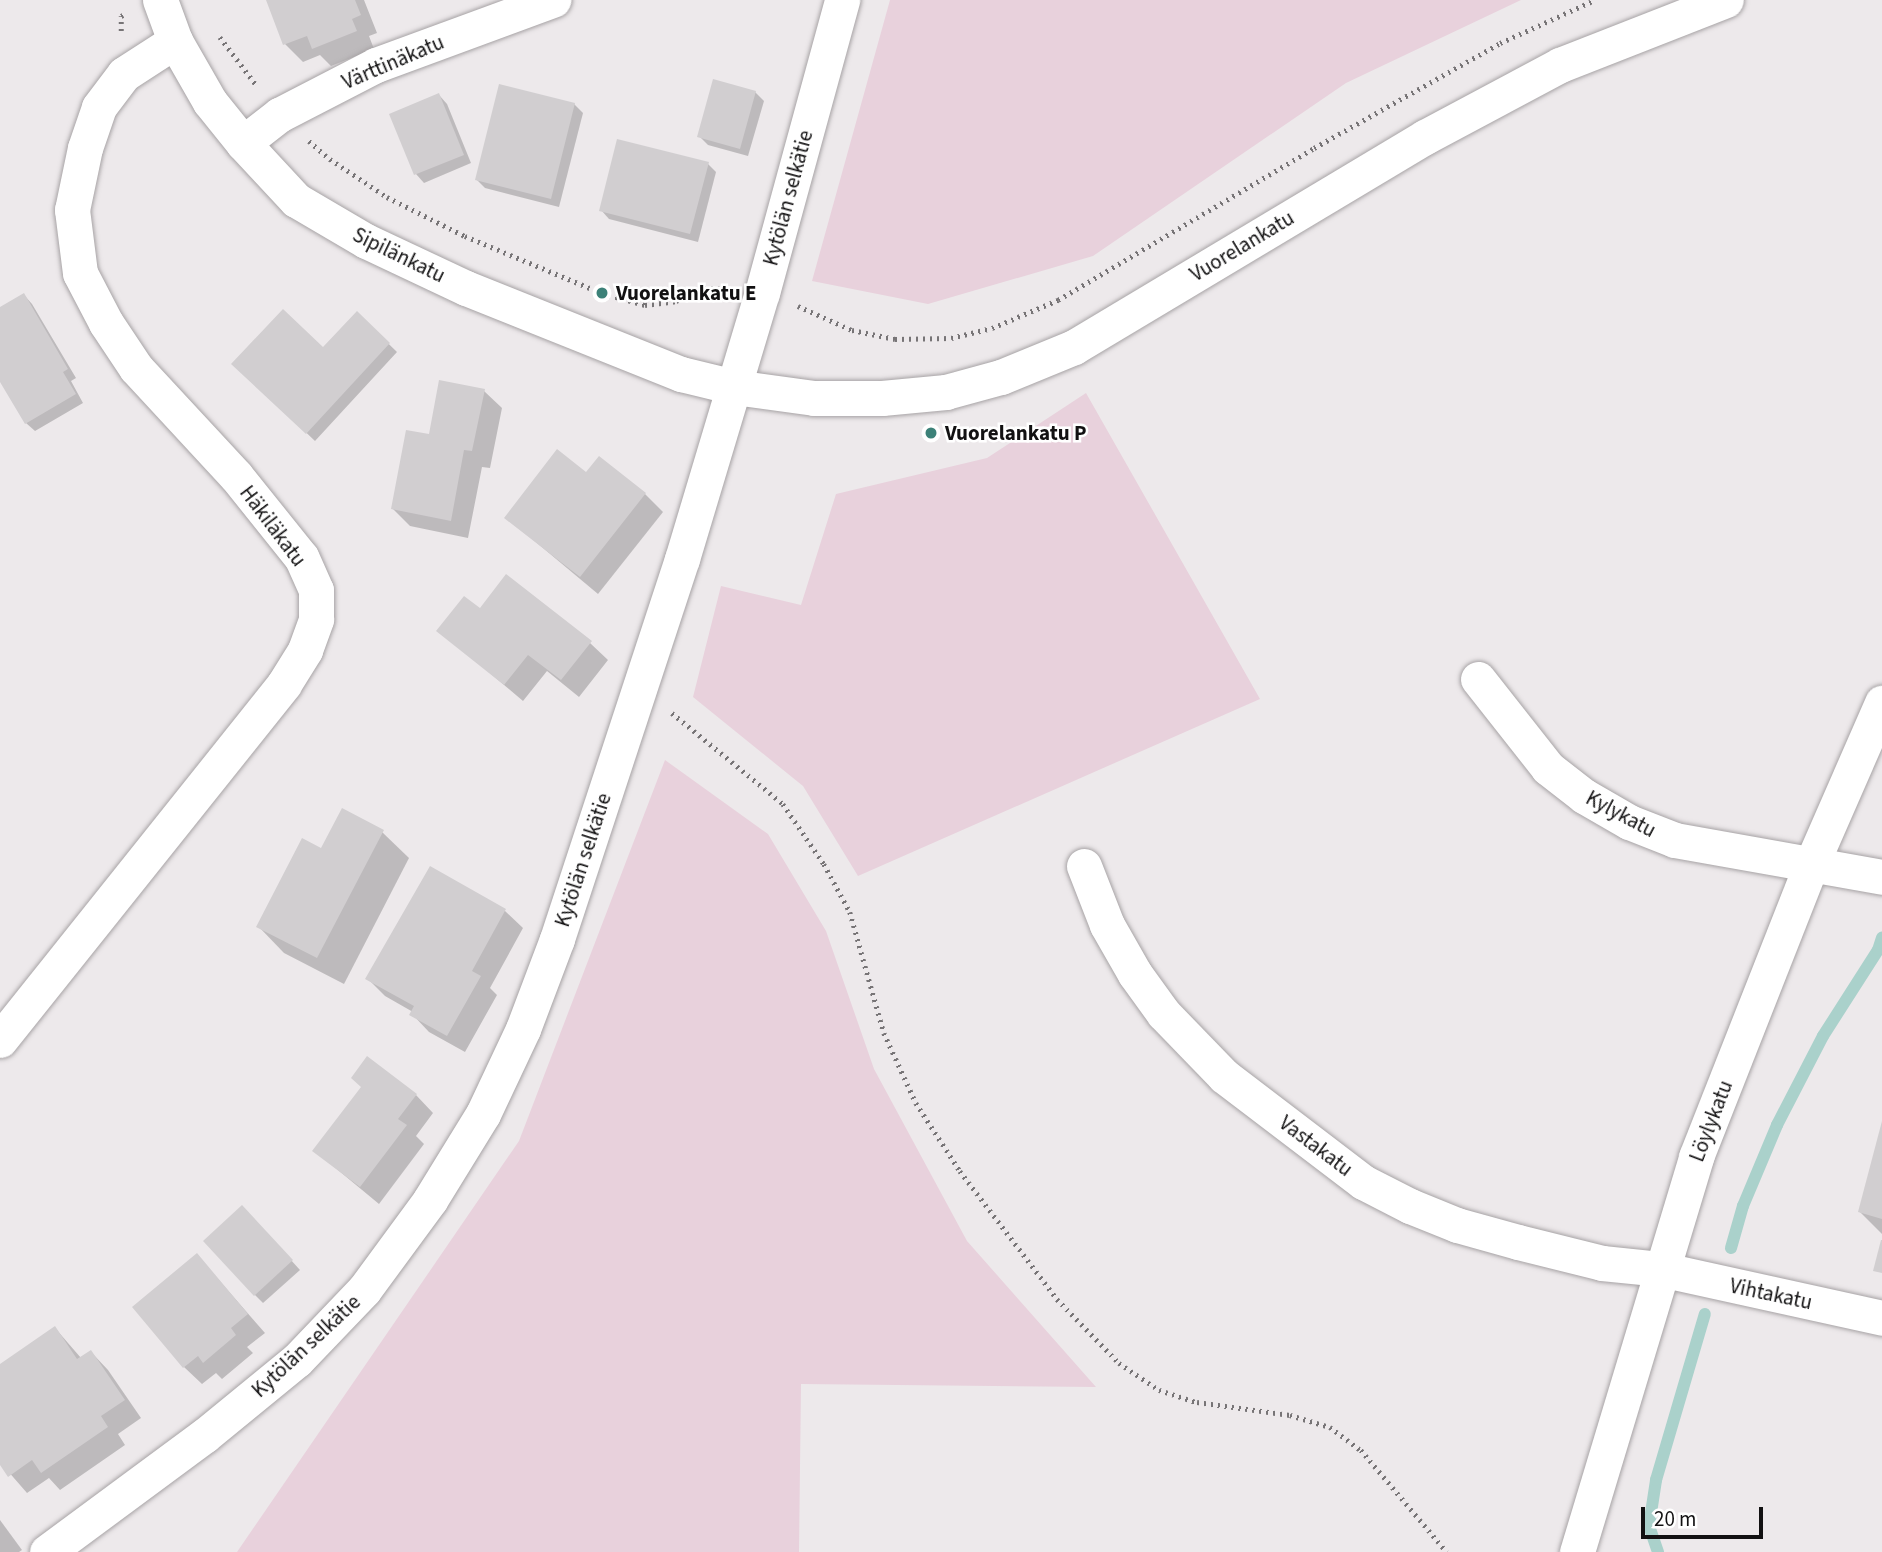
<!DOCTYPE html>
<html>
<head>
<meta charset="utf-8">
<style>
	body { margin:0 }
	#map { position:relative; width:1882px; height:1552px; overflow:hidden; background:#ede9eb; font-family:"Source Sans 3",sans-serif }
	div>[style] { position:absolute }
	.green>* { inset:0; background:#e8d1dc }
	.shadow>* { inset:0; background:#0003 }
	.stream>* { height:12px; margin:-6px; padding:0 6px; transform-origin:6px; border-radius:6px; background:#aad1cb }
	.building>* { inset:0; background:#d1ced0 }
	.path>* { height:4.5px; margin-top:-2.25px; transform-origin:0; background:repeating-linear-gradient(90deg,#777476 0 2px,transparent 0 7px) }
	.roads { filter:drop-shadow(0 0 2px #a7a3a5) drop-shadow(0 0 2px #a7a3a5) }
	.street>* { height:35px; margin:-17.5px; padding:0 17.5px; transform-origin:17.5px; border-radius:17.5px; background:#fff }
	.dots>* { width:19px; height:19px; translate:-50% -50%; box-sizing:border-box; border:4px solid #fff; border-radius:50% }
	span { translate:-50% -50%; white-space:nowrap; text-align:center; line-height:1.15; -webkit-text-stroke:5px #fff; paint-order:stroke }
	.street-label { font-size:21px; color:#121112 }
	.poi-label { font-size:21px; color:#121112; font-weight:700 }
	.left { translate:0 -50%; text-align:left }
	.scale { position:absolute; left:1641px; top:1507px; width:122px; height:32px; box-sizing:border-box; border:4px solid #121112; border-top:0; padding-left:9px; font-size:21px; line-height:24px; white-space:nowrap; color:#121112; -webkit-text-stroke:5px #fff; paint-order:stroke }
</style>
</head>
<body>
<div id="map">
	<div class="green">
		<div style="clip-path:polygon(890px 0,1521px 0,1346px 83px,1093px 256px,928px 304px,812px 281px)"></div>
		<div style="clip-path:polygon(1086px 393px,1260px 699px,858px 876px,803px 786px,693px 697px,721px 586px,801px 605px,836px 494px,987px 458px)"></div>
		<div style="clip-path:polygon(665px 760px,768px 834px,826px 931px,874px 1069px,967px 1241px,1096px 1387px,801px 1384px,799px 1552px,237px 1552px,519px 1141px)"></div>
	</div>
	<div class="shadow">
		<div style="clip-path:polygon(268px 0,364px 0,377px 33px,369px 36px,374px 49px,331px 66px,320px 55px,303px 62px,285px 44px)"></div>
		<div style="clip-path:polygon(755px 92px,764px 101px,748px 156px,708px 145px,699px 136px)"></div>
		<div style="clip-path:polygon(439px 95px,447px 104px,471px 163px,424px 183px,416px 174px)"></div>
		<div style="clip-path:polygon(574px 104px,583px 113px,559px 207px,485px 188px,477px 180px)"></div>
		<div style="clip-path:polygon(708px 164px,716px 172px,698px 242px,609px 219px,601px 210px)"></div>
		<div style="clip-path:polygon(24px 295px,32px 304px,76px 378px,71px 381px,83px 403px,35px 431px,26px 423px,0 378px,0 309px)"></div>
		<div style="clip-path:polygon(357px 313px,397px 352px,315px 441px,234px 364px,323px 349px)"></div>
		<div style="clip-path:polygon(484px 391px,502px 408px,490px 468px,482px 467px,468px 538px,410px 526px,393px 509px,431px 436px)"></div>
		<div style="clip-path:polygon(587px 474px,645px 494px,663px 512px,598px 594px,506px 517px)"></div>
		<div style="clip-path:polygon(480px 610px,590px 643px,608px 660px,579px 697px,547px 671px,523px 701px,439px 630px)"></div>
		<div style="clip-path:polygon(382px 832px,409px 858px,344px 984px,284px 953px,258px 926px,322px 850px)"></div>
		<div style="clip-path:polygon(430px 868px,505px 911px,523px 928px,490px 988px,497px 995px,465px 1052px,429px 1032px,412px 1014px,413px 1012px,385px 996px,368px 979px)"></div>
		<div style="clip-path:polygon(416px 1095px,433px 1113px,416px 1136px,424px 1144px,379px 1204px,315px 1151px)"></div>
		<div style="clip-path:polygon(1882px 1124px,1882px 1234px,1860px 1212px)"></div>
		<div style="clip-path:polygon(251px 1216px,300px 1270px,263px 1303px,255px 1295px)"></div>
		<div style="clip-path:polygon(197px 1255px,265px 1333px,247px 1347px,253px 1353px,222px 1379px,216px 1373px,202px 1384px,184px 1367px)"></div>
		<div style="clip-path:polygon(55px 1328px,81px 1358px,91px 1352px,108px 1370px,141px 1418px,118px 1434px,125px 1445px,60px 1490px,49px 1478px,27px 1493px,0 1462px,0 1366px)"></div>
		<div style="clip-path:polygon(0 1520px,22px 1550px,19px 1552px,0 1552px)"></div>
	</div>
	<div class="stream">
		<div style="left:1731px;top:1248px;width:44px;rotate:-74.1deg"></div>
		<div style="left:1743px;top:1206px;width:88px;rotate:-67.2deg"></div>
		<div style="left:1777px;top:1125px;width:100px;rotate:-62.7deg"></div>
		<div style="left:1823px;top:1036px;width:102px;rotate:-57.4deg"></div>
		<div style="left:1878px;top:950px;width:13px;rotate:-72deg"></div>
		<div style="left:1658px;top:1552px;width:28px;rotate:-109deg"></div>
		<div style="left:1649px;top:1526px;width:47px;rotate:-81.3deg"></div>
		<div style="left:1656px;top:1480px;width:173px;rotate:-73.6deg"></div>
	</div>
	<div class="building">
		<div style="clip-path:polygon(266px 0,355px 0,361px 15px,352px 19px,357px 31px,312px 49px,307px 36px,283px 45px)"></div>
		<div style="clip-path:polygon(713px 79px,756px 91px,740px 149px,697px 137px)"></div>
		<div style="clip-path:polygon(499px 84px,575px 103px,551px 199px,475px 180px)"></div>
		<div style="clip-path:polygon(439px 93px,464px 155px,414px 175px,389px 114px)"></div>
		<div style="clip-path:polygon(617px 139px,709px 162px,690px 234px,599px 211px)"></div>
		<div style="clip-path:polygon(24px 293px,68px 369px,63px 372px,76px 394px,25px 424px,0 382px,0 307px)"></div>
		<div style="clip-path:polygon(283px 309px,323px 347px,357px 311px,390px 343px,306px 434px,231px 364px)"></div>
		<div style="clip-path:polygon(439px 380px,485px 389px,472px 451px,464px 450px,451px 521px,391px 509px,406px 430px,429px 434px)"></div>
		<div style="clip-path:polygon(557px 449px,586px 472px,599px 456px,646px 493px,580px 577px,504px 518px)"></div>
		<div style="clip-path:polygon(506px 574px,592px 641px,561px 680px,528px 655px,504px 685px,436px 631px,464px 596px,480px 608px)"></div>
		<div style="clip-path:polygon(342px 808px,384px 830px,317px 958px,256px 927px,302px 838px,321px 848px)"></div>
		<div style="clip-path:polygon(430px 866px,506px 909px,472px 971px,481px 976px,447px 1036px,409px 1015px,414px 1006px,365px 979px)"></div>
		<div style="clip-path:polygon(367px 1056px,417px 1094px,398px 1119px,407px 1125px,360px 1187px,312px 1151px,361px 1087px,351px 1078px)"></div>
		<div style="clip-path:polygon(1882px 1121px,1882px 1219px,1858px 1212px)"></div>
		<div style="clip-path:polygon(242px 1205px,293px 1260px,254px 1296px,203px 1241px)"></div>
		<div style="clip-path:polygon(1881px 1240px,1882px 1240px,1882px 1273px,1873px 1271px)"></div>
		<div style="clip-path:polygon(197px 1253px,248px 1314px,231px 1328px,236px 1335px,203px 1363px,198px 1356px,183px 1368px,132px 1307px)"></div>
		<div style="clip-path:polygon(55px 1326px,77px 1359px,91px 1350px,125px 1400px,101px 1416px,108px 1427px,41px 1473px,32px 1460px,8px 1477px,0 1465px,0 1364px)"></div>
	</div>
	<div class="path">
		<div style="left:121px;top:31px;width:15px;rotate:-90deg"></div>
		<div style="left:121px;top:16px;width:4px;rotate:-27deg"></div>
		<div style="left:220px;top:37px;width:61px;rotate:52.9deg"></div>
		<div style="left:309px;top:141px;width:28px;rotate:41deg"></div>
		<div style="left:330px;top:159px;width:69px;rotate:33.7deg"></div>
		<div style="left:387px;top:197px;width:87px;rotate:26.6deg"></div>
		<div style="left:465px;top:236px;width:148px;rotate:22.6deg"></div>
		<div style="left:602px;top:293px;width:45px;rotate:15.6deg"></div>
		<div style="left:645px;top:305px;width:31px;rotate:-7deg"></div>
		<div style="left:676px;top:301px;width:31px;rotate:-25deg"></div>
		<div style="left:704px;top:288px;width:21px;rotate:3deg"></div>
		<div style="left:798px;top:306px;width:59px;rotate:24deg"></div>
		<div style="left:852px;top:330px;width:44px;rotate:11.8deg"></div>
		<div style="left:895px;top:339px;width:56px;rotate:-1deg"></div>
		<div style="left:951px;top:338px;width:42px;rotate:-13.7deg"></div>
		<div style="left:992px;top:328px;width:72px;rotate:-23deg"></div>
		<div style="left:1058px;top:300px;width:298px;rotate:-30.7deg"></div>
		<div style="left:1314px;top:148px;width:214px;rotate:-29.4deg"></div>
		<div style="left:1500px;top:43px;width:104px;rotate:-24.4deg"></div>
		<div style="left:672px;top:713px;width:144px;rotate:39.3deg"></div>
		<div style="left:783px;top:804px;width:73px;rotate:55.7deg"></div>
		<div style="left:824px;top:864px;width:55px;rotate:61.6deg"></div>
		<div style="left:850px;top:912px;width:126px;rotate:74.3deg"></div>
		<div style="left:884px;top:1033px;width:77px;rotate:65.4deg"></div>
		<div style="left:916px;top:1103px;width:81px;rotate:57.1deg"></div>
		<div style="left:960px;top:1171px;width:161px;rotate:52.8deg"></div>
		<div style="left:1057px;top:1299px;width:89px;rotate:45.9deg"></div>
		<div style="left:1119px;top:1363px;width:48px;rotate:34deg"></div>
		<div style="left:1159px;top:1390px;width:40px;rotate:18deg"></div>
		<div style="left:1197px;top:1402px;width:94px;rotate:8deg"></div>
		<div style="left:1290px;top:1415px;width:42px;rotate:16.7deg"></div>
		<div style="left:1330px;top:1427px;width:39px;rotate:37deg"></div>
		<div style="left:1361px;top:1450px;width:133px;rotate:49.9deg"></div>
	</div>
	<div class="roads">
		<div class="street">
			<div style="left:160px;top:0;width:44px;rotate:69.9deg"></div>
			<div style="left:175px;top:41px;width:70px;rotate:60.2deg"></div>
			<div style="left:210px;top:102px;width:53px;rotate:51.2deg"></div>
			<div style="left:243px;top:143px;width:78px;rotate:47.1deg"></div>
			<div style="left:296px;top:200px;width:81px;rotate:30.4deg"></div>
			<div style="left:366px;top:241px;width:110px;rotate:25.2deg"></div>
			<div style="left:466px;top:288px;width:232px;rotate:21.8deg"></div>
			<div style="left:681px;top:374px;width:55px;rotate:13.8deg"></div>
			<div style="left:734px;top:387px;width:81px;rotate:7.8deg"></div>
			<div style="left:814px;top:398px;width:68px"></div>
			<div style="left:882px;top:398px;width:64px;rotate:-5.4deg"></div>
			<div style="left:946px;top:392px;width:57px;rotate:-15.3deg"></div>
			<div style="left:1001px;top:377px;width:79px;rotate:-22.3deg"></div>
			<div style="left:1074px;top:347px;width:409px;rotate:-30.9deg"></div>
			<div style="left:1425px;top:137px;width:153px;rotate:-28.1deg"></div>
			<div style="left:1560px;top:65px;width:178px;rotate:-21.4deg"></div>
			<div style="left:243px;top:143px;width:46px;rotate:-37.9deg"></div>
			<div style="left:279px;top:115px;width:109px;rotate:-27.3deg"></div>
			<div style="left:376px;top:65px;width:189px;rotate:-20.2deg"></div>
			<div style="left:1478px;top:679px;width:113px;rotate:51.8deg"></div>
			<div style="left:1548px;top:768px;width:46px;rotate:37.9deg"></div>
			<div style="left:1584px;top:796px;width:52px;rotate:30deg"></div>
			<div style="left:1629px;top:822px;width:49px;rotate:21.4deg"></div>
			<div style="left:1675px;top:840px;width:210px;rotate:10.1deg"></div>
			<div style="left:1084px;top:866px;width:63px;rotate:68.7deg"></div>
			<div style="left:1107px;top:925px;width:56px;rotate:60.3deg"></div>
			<div style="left:1135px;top:974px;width:49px;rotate:54.1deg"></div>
			<div style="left:1164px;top:1014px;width:86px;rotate:45.9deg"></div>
			<div style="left:1224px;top:1076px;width:175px;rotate:37.3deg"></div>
			<div style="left:1363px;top:1182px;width:53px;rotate:27.1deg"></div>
			<div style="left:1410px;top:1206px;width:51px;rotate:22deg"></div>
			<div style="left:1457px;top:1225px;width:63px;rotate:15.6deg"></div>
			<div style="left:1518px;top:1242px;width:87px;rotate:14deg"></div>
			<div style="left:1602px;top:1263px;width:58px;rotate:5.9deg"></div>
			<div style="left:1660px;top:1269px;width:227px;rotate:12.4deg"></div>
			<div style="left:0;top:1040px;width:455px;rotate:-51.4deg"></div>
			<div style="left:284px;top:684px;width:40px;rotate:-58deg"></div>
			<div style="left:305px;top:650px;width:33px;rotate:-70deg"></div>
			<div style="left:316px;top:619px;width:29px;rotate:-90deg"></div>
			<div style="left:316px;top:590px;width:36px;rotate:-114deg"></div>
			<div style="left:301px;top:557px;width:104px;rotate:-128.7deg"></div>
			<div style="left:236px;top:476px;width:147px;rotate:-132.8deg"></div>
			<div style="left:136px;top:368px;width:54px;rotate:-123.7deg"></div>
			<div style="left:106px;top:323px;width:56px;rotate:-117.5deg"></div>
			<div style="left:80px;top:273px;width:64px;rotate:-97.2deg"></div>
			<div style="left:72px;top:210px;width:63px;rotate:-78.2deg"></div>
			<div style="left:85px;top:148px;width:43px;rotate:-71.1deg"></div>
			<div style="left:99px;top:107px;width:41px;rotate:-52.9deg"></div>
			<div style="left:124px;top:74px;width:61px;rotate:-32.9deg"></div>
			<div style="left:47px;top:1552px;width:195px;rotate:-36.5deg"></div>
			<div style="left:204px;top:1436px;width:120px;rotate:-39.3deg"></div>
			<div style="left:297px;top:1360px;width:97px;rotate:-46.3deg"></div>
			<div style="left:364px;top:1290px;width:112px;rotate:-53.7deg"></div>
			<div style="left:430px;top:1200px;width:101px;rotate:-58.4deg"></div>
			<div style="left:483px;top:1114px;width:94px;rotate:-64.8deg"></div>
			<div style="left:523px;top:1029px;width:96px;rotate:-69.3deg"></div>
			<div style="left:557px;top:939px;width:400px;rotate:-71.8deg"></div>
			<div style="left:682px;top:559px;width:278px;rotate:-73.3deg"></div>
			<div style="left:762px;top:293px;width:304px;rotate:-74.7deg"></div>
			<div style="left:1577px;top:1552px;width:413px;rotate:-73.2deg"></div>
			<div style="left:1696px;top:1157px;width:316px;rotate:-68.5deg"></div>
			<div style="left:1812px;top:863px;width:175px;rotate:-66.4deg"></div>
		</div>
	</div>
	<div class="dots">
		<div style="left:602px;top:293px;background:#3c8178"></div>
		<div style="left:931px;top:433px;background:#3c8178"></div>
	</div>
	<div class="street-label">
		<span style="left:393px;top:62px;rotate:-23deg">Värttinäkatu</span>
		<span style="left:788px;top:198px;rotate:-75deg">Kytölän selkätie</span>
		<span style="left:1242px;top:246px;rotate:-31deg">Vuorelankatu</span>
		<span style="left:399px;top:255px;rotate:26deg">Sipilänkatu</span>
		<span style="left:273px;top:526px;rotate:53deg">Häkiläkatu</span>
		<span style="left:1621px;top:814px;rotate:28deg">Kylykatu</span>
		<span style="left:583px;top:860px;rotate:-72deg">Kytölän selkätie</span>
		<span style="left:1711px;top:1121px;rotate:-69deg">Löylykatu</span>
		<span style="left:1316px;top:1146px;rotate:37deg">Vastakatu</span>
		<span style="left:1771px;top:1294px;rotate:12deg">Vihtakatu</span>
		<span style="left:306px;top:1346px;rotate:-43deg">Kytölän selkätie</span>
	</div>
	<div class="poi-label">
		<span class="left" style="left:616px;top:293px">Vuorelankatu E</span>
		<span class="left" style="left:945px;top:433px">Vuorelankatu P</span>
	</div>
	<div class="scale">20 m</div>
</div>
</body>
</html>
